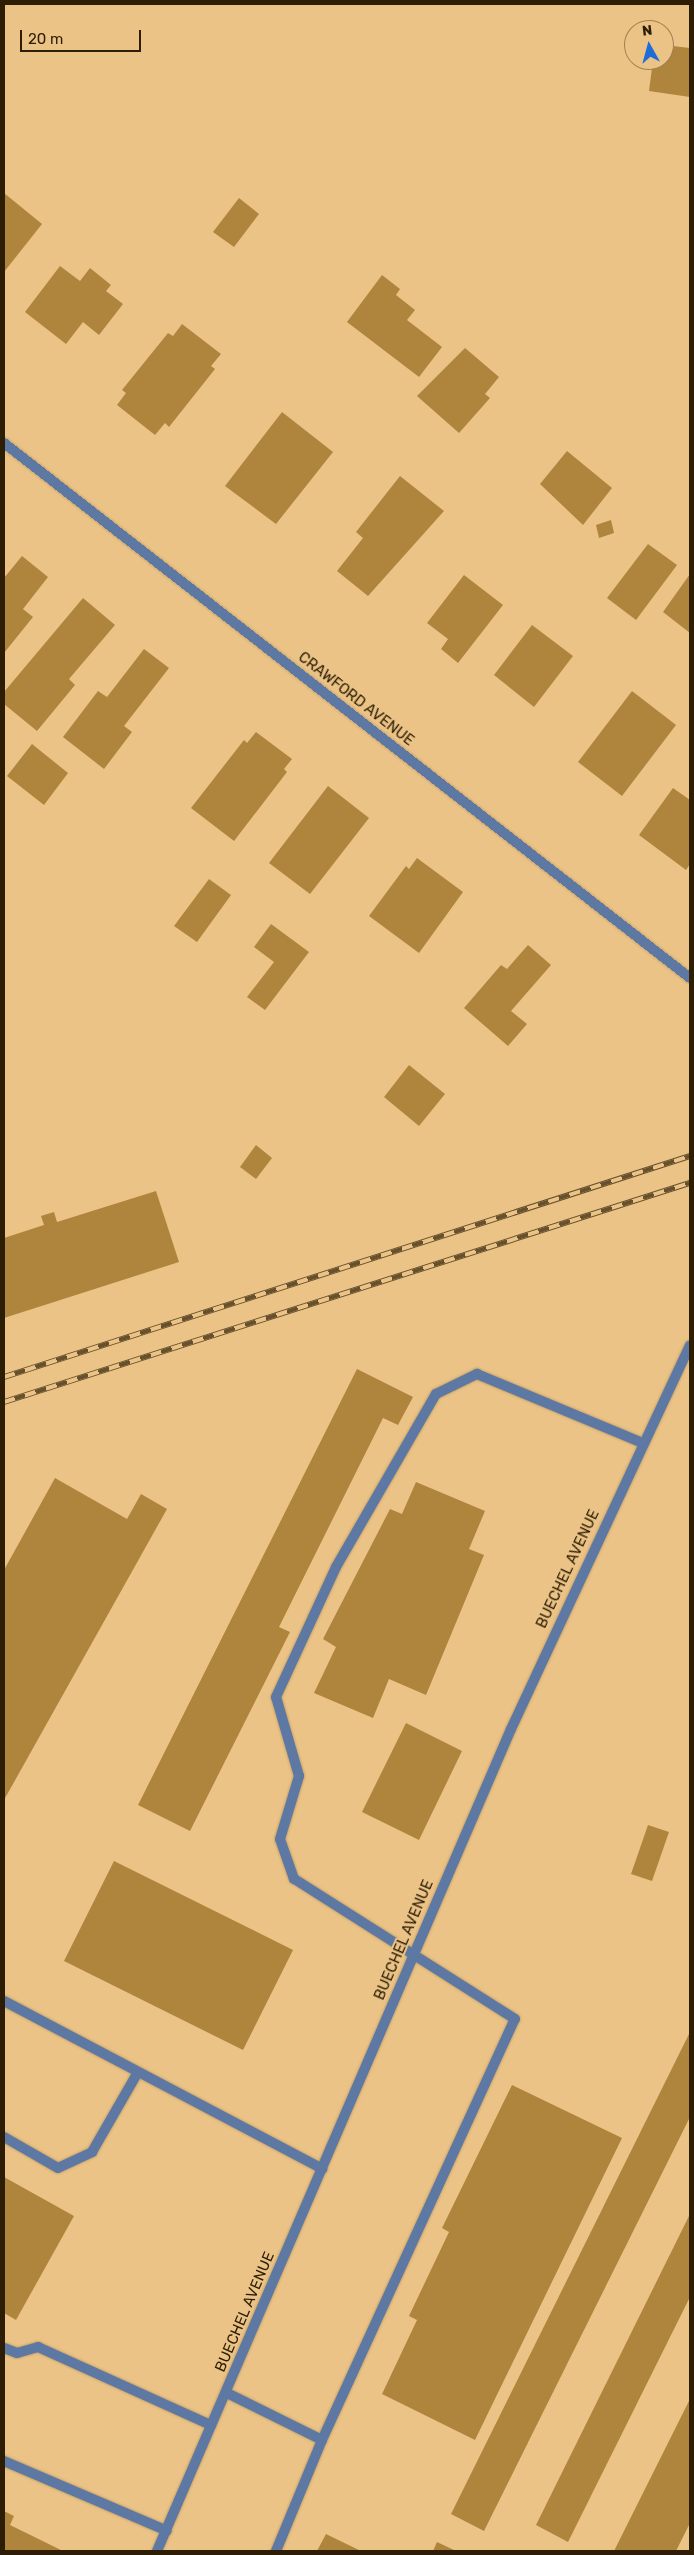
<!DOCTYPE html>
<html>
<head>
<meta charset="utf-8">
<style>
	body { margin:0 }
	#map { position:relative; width:694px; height:2555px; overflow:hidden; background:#ebc386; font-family:Rubik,sans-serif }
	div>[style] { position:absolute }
	.building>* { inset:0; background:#af853d }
	.roads { filter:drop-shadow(0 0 1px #c5a26c) drop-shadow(0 0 1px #c5a26c) }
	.service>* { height:10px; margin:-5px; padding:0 5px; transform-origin:5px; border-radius:5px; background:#5d79a3 }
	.minor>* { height:10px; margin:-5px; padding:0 5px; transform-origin:5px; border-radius:5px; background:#5d79a3 }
	.rail>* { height:5.5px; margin-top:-2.75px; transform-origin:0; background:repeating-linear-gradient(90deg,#ebc386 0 11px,#67502c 0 22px); box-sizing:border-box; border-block:1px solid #67502c }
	span { translate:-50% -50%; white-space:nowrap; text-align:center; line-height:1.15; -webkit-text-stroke:4px #ebc386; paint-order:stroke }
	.street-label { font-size:15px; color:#2c1d04 }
	.frame { position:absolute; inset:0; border:5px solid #2c1d04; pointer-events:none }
	.north { position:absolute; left:624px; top:20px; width:50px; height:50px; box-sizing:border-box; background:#ebc386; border:1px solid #9f8152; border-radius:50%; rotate:353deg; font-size:14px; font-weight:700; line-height:20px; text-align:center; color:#2c1d04 }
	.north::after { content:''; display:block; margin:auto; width:18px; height:22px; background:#1d6cd7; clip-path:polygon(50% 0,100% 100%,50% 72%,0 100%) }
	.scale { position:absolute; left:20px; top:30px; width:121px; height:22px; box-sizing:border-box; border:2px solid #2c1d04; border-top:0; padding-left:6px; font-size:15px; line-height:18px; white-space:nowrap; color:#2c1d04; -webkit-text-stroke:4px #ebc386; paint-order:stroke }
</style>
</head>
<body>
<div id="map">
	<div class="building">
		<div style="clip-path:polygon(664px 45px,690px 48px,690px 97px,649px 91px,653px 60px,664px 60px)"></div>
		<div style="clip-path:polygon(4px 193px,42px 224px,4px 272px)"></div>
		<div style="clip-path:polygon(239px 198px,259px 214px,234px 247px,213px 232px)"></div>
		<div style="clip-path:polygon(60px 266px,80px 281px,90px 268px,111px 285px,106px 291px,123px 304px,99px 335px,83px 322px,66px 344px,25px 312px)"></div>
		<div style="clip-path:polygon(382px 275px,400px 289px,396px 295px,415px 310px,407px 320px,442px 347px,419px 377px,347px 322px)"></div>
		<div style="clip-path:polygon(182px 324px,221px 354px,211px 366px,215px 369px,169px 427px,165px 423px,155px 435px,117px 405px,126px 393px,122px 390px,168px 333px,173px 336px)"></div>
		<div style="clip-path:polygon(465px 348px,499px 377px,485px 394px,490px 398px,459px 433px,417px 396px)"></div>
		<div style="clip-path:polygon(282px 412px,333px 452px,276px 524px,225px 486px)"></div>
		<div style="clip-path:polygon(567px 451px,612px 488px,583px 525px,540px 484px)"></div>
		<div style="clip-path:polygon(400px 476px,444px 511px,368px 596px,337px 571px,363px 538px,356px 532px)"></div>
		<div style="clip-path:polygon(611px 520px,614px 533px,599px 538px,596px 525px)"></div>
		<div style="clip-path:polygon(648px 544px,677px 565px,636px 620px,607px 598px)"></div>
		<div style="clip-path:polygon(22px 556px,48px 577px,23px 609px,33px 617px,4px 653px,4px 578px)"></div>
		<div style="clip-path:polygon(690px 574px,690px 633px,663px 612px)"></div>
		<div style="clip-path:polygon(464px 575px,503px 605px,458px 663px,441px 649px,448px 639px,427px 623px)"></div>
		<div style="clip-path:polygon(83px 598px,115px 625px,69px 679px,75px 685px,37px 731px,4px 704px,4px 692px)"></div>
		<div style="clip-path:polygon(532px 625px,573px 656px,534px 707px,494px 675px)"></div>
		<div style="clip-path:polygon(144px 649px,169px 668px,124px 726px,132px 732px,104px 769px,63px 737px,98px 691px,107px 697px)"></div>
		<div style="clip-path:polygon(632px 691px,676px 725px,622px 796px,578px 762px)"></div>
		<div style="clip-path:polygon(256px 732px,292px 759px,284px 769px,287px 772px,234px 841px,191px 808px,244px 740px,247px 743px)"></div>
		<div style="clip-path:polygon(32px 744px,68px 773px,44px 805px,7px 776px)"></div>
		<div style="clip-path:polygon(328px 786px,369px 818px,310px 894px,269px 863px)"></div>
		<div style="clip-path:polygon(673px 788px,690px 800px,690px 864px,686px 870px,639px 835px)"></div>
		<div style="clip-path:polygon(417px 858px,463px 892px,419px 953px,369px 916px,406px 866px,409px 869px)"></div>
		<div style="clip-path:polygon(209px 879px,231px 895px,197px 942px,174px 926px)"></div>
		<div style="clip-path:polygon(271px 924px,309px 952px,265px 1010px,247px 997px,274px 962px,254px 947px)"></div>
		<div style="clip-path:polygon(528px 945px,551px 965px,511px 1011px,527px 1024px,508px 1046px,464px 1008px,501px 965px,507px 969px)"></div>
		<div style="clip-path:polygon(409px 1065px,445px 1094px,419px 1126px,384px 1097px)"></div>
		<div style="clip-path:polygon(256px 1145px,272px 1158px,256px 1179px,240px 1167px)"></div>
		<div style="clip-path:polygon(156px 1191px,179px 1262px,4px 1318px,4px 1238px,44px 1225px,41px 1216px,54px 1212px,57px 1222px)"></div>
		<div style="clip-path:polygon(357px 1369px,413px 1397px,398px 1425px,383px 1418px,279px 1627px,290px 1632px,190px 1831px,138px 1805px)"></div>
		<div style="clip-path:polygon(55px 1478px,127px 1519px,141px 1494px,167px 1509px,4px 1800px,4px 1570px)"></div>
		<div style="clip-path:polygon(416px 1482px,485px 1511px,469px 1549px,484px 1555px,426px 1695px,389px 1679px,373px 1718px,314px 1693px,336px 1647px,323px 1639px,390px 1509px,402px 1514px)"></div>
		<div style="clip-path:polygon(406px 1723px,462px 1751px,419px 1840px,362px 1812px)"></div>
		<div style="clip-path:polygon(648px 1825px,669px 1832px,652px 1881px,631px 1874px)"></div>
		<div style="clip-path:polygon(114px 1861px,293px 1950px,243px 2050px,64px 1961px)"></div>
		<div style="clip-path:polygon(690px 2032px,690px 2117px,484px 2531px,451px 2514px)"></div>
		<div style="clip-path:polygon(512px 2085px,622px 2138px,475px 2440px,382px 2394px,417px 2320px,409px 2316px,449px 2232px,442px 2228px)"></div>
		<div style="clip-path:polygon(4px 2177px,74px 2216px,16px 2320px,4px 2313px)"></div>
		<div style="clip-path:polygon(690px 2214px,690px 2297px,568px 2542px,536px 2525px)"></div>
		<div style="clip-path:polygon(690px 2399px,690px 2523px,676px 2551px,614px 2551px)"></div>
		<div style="clip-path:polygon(4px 2511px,14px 2516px,10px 2525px,63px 2551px,4px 2551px)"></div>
		<div style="clip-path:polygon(326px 2534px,328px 2535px,361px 2551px,317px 2551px)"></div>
		<div style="clip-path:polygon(437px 2542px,456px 2551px,433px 2551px)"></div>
	</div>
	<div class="roads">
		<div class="service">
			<div style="left:4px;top:2001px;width:360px;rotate:27.8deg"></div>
			<div style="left:4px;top:2137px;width:62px;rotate:29.9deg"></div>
			<div style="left:58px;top:2168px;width:38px;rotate:-25deg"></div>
			<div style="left:92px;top:2152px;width:92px;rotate:-60.1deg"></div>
			<div style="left:4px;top:2348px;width:14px;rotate:21deg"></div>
			<div style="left:17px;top:2353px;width:22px;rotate:-16deg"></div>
			<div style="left:38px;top:2347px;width:190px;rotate:24.3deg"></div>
			<div style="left:227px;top:2393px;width:106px;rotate:26.3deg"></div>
			<div style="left:322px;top:2440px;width:463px;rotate:-65.4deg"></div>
			<div style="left:515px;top:2019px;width:262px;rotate:-147.6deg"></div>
			<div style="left:294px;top:1879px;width:42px;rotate:-109.3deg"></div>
			<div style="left:280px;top:1839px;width:66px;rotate:-73.2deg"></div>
			<div style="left:299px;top:1776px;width:82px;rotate:-106.2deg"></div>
			<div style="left:276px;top:1697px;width:143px;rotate:-65.2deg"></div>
			<div style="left:336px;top:1567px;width:200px;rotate:-60deg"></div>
			<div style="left:436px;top:1394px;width:46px;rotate:-26deg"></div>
			<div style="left:477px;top:1374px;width:180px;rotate:22.6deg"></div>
			<div style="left:4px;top:2461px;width:177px;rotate:23.2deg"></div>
			<div style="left:276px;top:2551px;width:120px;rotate:-67.5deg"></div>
		</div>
		<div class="minor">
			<div style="left:4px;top:443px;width:870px;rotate:37.95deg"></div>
			<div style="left:157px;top:2551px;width:895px;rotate:-66.7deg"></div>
			<div style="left:511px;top:1729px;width:423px;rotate:-65deg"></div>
		</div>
	</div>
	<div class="rail">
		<div style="left:4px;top:1377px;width:721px;rotate:-17.86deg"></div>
		<div style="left:4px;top:1402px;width:720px;rotate:-17.71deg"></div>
	</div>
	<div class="street-label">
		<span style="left:356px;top:699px;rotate:38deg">CRAWFORD AVENUE</span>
		<span style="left:568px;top:1569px;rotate:-65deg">BUECHEL AVENUE</span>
		<span style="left:404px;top:1940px;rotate:-67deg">BUECHEL AVENUE</span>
		<span style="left:245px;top:2312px;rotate:-67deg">BUECHEL AVENUE</span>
	</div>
	<div class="frame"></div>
	<div class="north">N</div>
	<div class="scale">20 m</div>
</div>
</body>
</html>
